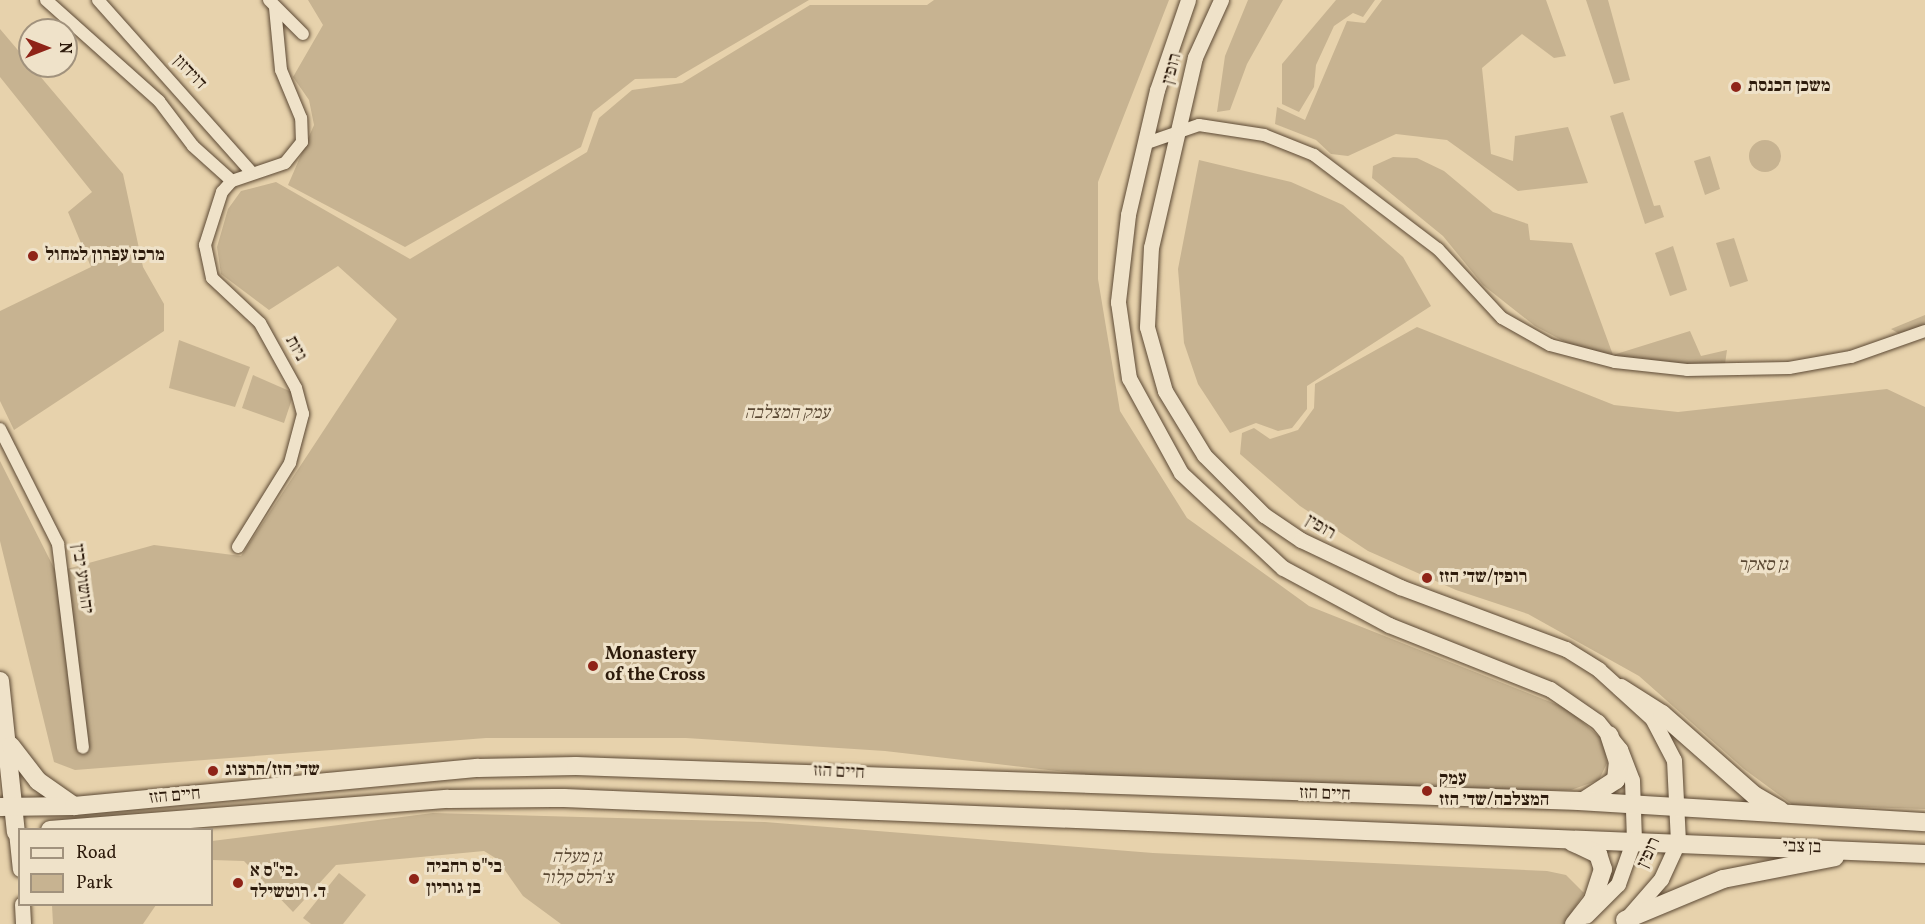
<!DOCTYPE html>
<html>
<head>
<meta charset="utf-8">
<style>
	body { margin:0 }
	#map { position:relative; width:1925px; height:924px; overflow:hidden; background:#e7d2ac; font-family:Vollkorn,"Frank Ruhl Libre",serif }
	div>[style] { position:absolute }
	.green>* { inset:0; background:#c7b391 }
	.round { border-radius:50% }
	.roads { filter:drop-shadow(0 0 2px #5c4934) drop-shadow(0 0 2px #5c4934) }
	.minor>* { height:12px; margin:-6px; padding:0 6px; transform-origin:6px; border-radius:6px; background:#efe2c9 }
	.tertiary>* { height:15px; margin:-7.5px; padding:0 7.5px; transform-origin:7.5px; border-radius:7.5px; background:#efe2c9 }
	.secondary>* { height:18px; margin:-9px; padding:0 9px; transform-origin:9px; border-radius:9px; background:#efe2c9 }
	.dots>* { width:16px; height:16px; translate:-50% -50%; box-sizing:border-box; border:3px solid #efe2c9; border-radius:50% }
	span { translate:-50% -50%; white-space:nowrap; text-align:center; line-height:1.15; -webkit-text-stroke:6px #efe2c9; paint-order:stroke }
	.street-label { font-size:18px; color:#2d1b0c }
	.poi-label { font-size:18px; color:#2d1b0c; font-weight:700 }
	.left { translate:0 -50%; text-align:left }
	.park-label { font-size:18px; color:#5b4934; font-style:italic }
	.legend { position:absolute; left:18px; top:828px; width:195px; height:78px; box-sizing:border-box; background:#efe2c9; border:2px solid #a1927d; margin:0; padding:8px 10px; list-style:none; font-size:18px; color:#2d1b0c }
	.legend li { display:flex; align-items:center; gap:12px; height:30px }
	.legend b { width:30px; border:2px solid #a1927d }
	.north { position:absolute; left:18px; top:18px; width:60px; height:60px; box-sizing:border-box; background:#efe2c9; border:2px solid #a1927d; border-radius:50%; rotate:90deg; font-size:16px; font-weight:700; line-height:24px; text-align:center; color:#2d1b0c }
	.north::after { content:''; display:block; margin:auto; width:21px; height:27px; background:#8f2418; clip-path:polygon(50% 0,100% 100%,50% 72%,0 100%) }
</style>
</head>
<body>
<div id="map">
	<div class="green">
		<div style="clip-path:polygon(308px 0,809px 0,676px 78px,635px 79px,593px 112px,581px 147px,405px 247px,288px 185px,314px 125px,309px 100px,293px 77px,323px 25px)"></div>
		<div style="clip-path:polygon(934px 0,1169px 0,1098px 182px,1098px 279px,1120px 411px,1187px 518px,1309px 606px,1568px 709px,1604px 741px,1607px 763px,1599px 780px,1571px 790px,1231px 791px,885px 751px,686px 738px,486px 738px,75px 770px,54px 762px,0 541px,0 461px,56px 572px,154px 545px,241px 556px,397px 319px,338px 266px,269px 310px,221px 274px,217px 247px,228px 209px,241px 191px,276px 182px,410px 259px,587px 152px,599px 118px,632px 90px,682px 83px,810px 5px,927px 5px)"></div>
		<div style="clip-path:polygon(1248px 0,1283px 0,1247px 64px,1230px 110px,1217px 112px,1225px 56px)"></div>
		<div style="clip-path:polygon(1336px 0,1375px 0,1363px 17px,1353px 13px,1334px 26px,1316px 65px,1314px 87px,1299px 112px,1282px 104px,1282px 64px)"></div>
		<div style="clip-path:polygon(1382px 0,1546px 0,1566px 56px,1554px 58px,1522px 34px,1482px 68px,1491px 154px,1513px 161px,1515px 136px,1568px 127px,1588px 183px,1518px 191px,1447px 140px,1396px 134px,1348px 156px,1331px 154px,1316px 140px,1275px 124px,1277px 107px,1305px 120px,1347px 21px,1365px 23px)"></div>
		<div style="clip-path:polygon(1586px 0,1608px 0,1630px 80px,1614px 84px)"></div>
		<div style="clip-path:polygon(0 29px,123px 174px,143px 267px,164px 304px,164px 331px,14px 430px,0 401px,0 311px,91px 267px,68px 212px,92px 192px,0 77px)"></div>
		<div style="clip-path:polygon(1623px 112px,1654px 206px,1660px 205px,1664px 217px,1645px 224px,1610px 116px)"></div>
		<div class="round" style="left:1749px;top:140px;width:32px;height:32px"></div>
		<div style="clip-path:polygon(1710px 156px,1720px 189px,1705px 195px,1694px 161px)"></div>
		<div style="clip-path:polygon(1393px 157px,1417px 158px,1444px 171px,1493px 212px,1528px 224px,1530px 240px,1572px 243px,1613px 355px,1690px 331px,1701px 356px,1727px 350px,1725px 364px,1660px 364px,1590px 355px,1535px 326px,1483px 285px,1443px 236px,1372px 178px,1373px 166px)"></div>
		<div style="clip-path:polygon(1199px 160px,1291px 182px,1343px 205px,1403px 257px,1431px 306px,1307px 386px,1307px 409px,1292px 428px,1278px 431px,1256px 423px,1230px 433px,1198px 384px,1184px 343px,1178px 269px)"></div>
		<div style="clip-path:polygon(1734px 238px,1748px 281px,1730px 287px,1716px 243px)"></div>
		<div style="clip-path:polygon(1673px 246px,1687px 290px,1670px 296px,1655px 253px)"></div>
		<div style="clip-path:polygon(1925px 315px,1925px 327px,1903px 336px,1891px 329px)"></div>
		<div style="clip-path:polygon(1417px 327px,1614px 405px,1678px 412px,1887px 389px,1925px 407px,1925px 809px,1793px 805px,1744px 769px,1639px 676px,1528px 614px,1456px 590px,1368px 551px,1300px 506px,1240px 454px,1242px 433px,1254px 428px,1270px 439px,1298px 430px,1314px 408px,1315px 384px)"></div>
		<div style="clip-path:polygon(179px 340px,250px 367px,235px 407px,169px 388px)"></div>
		<div style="clip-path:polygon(253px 375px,294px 393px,284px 423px,242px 408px)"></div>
		<div style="clip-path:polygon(433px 813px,765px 822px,1153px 853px,1547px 871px,1566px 875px,1584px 893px,1564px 924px,561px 924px,523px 896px,497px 859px,484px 851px,336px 865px,293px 912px,244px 861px,212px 860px,212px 841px)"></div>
		<div style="clip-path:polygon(339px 873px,366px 895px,343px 924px,311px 924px,303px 918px)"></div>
		<div style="clip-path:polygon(52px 905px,52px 904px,156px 905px,143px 924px,53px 924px)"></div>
	</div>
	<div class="roads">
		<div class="minor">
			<div style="left:46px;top:0;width:152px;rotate:41.8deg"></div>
			<div style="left:159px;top:101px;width:56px;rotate:52.9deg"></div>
			<div style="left:193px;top:146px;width:52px;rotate:41.9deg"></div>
			<div style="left:98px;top:0;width:232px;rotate:48.3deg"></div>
			<div style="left:269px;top:0;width:48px;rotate:45deg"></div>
			<div style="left:1144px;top:144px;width:58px;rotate:-19.1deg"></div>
			<div style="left:1199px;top:125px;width:66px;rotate:8.7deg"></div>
			<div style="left:1264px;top:135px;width:54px;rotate:21.8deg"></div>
			<div style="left:1314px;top:155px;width:156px;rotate:37.2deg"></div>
			<div style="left:1438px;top:249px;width:94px;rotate:47.2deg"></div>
			<div style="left:1502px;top:318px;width:55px;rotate:29.4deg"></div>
			<div style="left:1550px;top:345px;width:67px;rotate:14.7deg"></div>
			<div style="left:1615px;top:362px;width:72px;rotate:6.3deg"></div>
			<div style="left:1687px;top:370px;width:102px;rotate:-1.1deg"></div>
			<div style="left:1789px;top:368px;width:63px;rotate:-10.1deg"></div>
			<div style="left:1851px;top:357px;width:78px;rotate:-19.4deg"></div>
			<div style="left:0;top:429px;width:129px;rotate:63.2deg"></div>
			<div style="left:58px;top:544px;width:205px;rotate:83deg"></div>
			<div style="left:238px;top:547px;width:99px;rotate:-58.2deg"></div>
			<div style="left:290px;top:463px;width:51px;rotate:-75.1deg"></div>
			<div style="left:303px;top:414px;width:27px;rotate:-105deg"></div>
			<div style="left:296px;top:388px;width:74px;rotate:-119deg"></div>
			<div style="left:260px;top:323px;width:66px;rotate:-136.8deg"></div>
			<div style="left:212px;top:278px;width:34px;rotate:-102deg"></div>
			<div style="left:205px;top:245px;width:56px;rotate:-72.2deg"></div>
			<div style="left:222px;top:192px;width:15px;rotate:-48deg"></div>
			<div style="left:232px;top:181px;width:56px;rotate:-18.8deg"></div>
			<div style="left:285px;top:163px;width:27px;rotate:-51deg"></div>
			<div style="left:302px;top:142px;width:24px;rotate:-92deg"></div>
			<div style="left:301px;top:118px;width:52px;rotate:-112.6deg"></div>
			<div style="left:281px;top:70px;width:62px;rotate:-95.5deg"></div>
		</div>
		<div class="tertiary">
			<div style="left:1188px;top:0;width:95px;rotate:109deg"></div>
			<div style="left:1157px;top:90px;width:128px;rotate:103.1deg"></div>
			<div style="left:1128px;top:215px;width:88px;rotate:96.6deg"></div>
			<div style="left:1118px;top:302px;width:77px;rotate:81.8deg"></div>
			<div style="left:1129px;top:378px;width:108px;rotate:61.3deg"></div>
			<div style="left:1181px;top:473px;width:139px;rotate:43deg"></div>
			<div style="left:1283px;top:568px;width:120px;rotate:28.3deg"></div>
			<div style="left:1389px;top:625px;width:173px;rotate:21.7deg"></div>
			<div style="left:1550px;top:689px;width:58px;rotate:34.5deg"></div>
			<div style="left:1598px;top:722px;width:35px;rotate:51deg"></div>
			<div style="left:1620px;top:749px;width:33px;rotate:69deg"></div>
			<div style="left:1632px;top:780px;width:59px;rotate:88.1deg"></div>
			<div style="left:1634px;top:839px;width:48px;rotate:109.6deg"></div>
			<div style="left:1618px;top:884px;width:45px;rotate:135deg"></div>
			<div style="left:1221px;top:0;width:63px;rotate:114.5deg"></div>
			<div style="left:1195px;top:57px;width:195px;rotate:103deg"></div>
			<div style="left:1151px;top:247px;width:80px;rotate:92.9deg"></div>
			<div style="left:1147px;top:327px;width:66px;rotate:74.3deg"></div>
			<div style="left:1165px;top:391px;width:75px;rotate:58.6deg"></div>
			<div style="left:1204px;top:455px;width:85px;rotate:45deg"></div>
			<div style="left:1264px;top:515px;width:45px;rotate:34deg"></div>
			<div style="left:1301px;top:540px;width:110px;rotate:25.4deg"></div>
			<div style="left:1400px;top:587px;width:177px;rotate:20.5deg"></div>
			<div style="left:1566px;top:649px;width:39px;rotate:32deg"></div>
			<div style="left:1599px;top:670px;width:72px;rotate:42.2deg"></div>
			<div style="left:1652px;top:718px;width:47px;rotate:62.4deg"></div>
			<div style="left:1674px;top:760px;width:82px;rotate:87.2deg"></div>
			<div style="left:1678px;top:842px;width:41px;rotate:114.7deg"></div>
			<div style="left:1661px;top:879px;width:52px;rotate:131.1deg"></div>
			<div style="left:16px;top:832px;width:37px;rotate:84deg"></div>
			<div style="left:22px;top:904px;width:20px;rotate:87deg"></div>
		</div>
		<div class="secondary">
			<div style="left:0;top:681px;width:152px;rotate:84deg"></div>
			<div style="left:1621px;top:688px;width:49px;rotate:32.4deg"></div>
			<div style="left:1662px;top:714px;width:123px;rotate:41.4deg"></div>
			<div style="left:1754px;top:795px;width:30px;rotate:30deg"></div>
			<div style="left:11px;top:746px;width:44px;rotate:52.4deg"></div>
			<div style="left:38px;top:781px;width:44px;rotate:34.8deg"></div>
			<div style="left:1585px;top:800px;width:37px;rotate:-33deg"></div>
			<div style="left:1616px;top:780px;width:18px;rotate:-84deg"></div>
			<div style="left:1618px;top:762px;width:28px;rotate:-108deg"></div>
			<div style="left:0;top:807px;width:74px;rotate:-0.8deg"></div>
			<div style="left:74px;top:806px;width:406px;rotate:-5.4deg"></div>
			<div style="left:478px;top:768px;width:98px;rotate:-1.2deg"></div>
			<div style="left:576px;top:766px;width:1004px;rotate:2deg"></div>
			<div style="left:1579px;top:801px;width:347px;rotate:3.5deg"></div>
			<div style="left:50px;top:830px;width:399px;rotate:-4.5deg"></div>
			<div style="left:448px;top:799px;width:116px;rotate:-0.5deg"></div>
			<div style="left:564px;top:798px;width:1362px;rotate:2.36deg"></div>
			<div style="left:1572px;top:842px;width:29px;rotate:25deg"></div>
			<div style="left:1598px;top:854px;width:16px;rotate:72deg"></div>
			<div style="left:1603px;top:869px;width:33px;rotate:108deg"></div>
			<div style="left:1593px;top:900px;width:31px;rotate:128deg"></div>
			<div style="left:1625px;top:920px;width:106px;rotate:-22.7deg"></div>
			<div style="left:1723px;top:879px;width:114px;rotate:-11.1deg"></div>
		</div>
	</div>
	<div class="dots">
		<div style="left:1736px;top:87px;background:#8f2418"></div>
		<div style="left:33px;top:256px;background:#8f2418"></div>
		<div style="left:1427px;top:578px;background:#8f2418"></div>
		<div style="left:593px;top:666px;background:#8f2418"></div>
		<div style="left:213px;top:771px;background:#8f2418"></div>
		<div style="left:1427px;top:791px;background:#8f2418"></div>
		<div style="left:414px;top:879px;background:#8f2418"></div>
		<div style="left:238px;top:883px;background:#8f2418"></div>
	</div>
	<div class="street-label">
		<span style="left:1173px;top:69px;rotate:-75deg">רופין</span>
		<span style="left:189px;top:73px;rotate:47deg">דוידזון</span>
		<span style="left:295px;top:349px;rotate:61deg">ניות</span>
		<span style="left:1320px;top:528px;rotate:31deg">רופין</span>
		<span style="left:81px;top:579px;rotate:82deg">יהושוע יבין</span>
		<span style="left:839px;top:773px;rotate:3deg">חיים הזז</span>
		<span style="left:1325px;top:795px;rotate:2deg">חיים הזז</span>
		<span style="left:175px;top:797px;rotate:-5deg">חיים הזז</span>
		<span style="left:1802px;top:848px;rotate:2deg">בן צבי</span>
		<span style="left:1650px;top:853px;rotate:-65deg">רופין</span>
	</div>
	<div class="poi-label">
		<span class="left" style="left:1748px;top:87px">משכן הכנסת</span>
		<span class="left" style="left:45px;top:256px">מרכז עפרון למחול</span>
		<span class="left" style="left:1439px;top:578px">רופין/שד׳ הזז</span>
		<span class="left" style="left:605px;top:666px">Monastery<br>of the Cross</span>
		<span class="left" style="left:225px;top:771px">שד׳ הזז/הרצוג</span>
		<span class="left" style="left:1439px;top:791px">עמק<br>המצלבה/שד׳ הזז</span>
		<span class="left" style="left:426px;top:879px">בי"ס רחביה<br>בן גוריון</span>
		<span class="left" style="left:250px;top:883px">בי"ס א.<br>ד. רוטשילד</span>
	</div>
	<div class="park-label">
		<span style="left:787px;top:414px">עמק המצלבה</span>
		<span style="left:1763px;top:566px">גן סאקר</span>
		<span style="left:577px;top:869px">גן מעלה<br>צ'רלס קלור</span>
	</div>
	<ul class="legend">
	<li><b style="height:8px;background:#efe2c9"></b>Road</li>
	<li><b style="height:16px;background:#c7b391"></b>Park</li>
	</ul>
	<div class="north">N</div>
</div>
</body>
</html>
